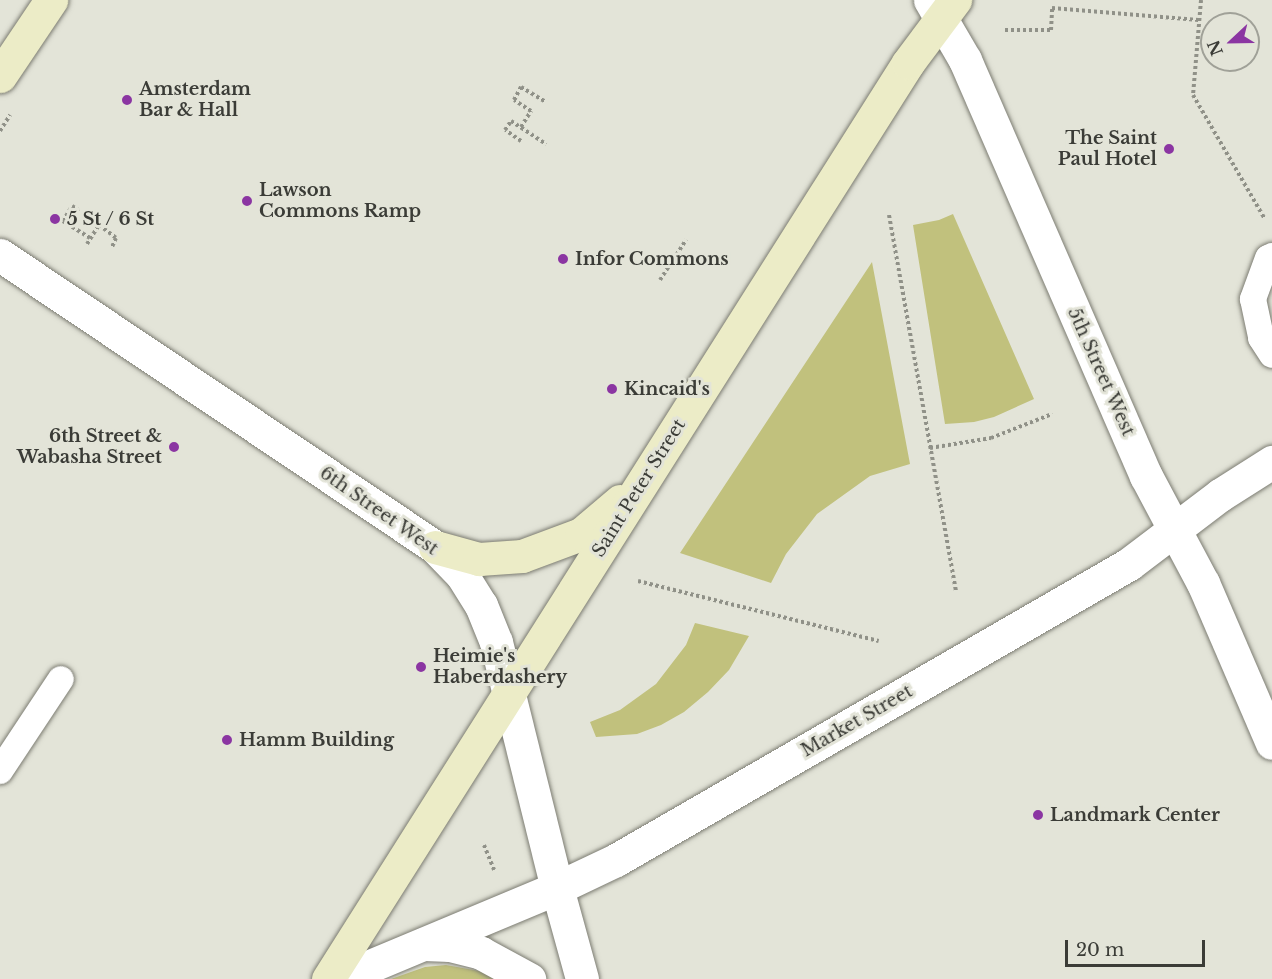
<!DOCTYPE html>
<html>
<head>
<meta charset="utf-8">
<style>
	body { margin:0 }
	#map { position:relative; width:1272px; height:979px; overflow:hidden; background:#e3e4d8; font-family:"Libre Baskerville",serif }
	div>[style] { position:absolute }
	.green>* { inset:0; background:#c1c17d }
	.path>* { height:4px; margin-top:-2px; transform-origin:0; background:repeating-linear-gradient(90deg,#909188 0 3px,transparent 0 6px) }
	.roads { filter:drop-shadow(0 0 2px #7c7c72) drop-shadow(0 0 2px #7c7c72) }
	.service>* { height:26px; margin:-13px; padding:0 13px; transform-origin:13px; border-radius:13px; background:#fff }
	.minor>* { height:33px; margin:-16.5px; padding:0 16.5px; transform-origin:16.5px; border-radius:16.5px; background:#fff }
	.tertiary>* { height:33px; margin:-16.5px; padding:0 16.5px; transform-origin:16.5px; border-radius:16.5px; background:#fff }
	.secondary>* { height:33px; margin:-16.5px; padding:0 16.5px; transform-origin:16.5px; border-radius:16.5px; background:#ececc7 }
	.dots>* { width:16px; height:16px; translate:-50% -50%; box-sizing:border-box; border:3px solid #e3e4d8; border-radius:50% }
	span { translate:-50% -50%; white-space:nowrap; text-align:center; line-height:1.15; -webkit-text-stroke:6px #e3e4d8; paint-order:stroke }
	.poi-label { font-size:18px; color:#3b3c37; font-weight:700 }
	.left { translate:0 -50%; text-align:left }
	.right { translate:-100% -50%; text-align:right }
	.street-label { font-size:18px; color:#3b3c37 }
	.north { position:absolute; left:1200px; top:12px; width:60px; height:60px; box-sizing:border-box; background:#e3e4d8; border:2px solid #a0a198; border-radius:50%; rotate:248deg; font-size:16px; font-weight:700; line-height:24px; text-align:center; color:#3b3c37 }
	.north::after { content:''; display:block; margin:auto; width:21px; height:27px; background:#8b35a2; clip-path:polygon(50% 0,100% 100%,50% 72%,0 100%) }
	.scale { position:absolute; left:1065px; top:940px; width:140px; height:27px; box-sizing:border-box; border:3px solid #3b3c37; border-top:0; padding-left:8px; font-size:18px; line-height:21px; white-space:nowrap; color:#3b3c37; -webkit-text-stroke:4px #e3e4d8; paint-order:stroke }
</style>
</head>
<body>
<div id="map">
	<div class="green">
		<div style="clip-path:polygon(953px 214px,1034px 399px,994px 417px,974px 422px,945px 424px,913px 225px,939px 220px)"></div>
		<div style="clip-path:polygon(872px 262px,910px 464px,870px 476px,817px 514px,786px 554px,771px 583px,680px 553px)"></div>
		<div style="clip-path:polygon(695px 623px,749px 636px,729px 670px,708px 692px,684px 712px,661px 725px,637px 734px,596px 737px,590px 722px,620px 710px,656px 684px,686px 645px)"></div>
		<div style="clip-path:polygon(446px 965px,485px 972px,498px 979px,391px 979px,425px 967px)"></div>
	</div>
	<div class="path">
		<div style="left:1201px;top:0;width:95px;rotate:94.8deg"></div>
		<div style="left:1193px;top:95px;width:143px;rotate:59.9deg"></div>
		<div style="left:1005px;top:30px;width:46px"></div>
		<div style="left:1051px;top:30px;width:22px;rotate:-87deg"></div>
		<div style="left:1052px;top:8px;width:147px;rotate:4.7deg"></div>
		<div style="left:521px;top:127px;width:19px;rotate:-58deg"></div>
		<div style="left:531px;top:111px;width:20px;rotate:-147deg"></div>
		<div style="left:514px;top:100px;width:15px;rotate:-62deg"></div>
		<div style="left:521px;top:87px;width:29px;rotate:31deg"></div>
		<div style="left:0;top:131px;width:19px;rotate:-58deg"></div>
		<div style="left:521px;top:141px;width:19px;rotate:-145deg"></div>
		<div style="left:505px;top:130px;width:11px;rotate:-56deg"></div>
		<div style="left:511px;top:121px;width:42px;rotate:33.3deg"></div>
		<div style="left:889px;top:215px;width:383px;rotate:79.9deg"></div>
		<div style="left:90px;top:238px;width:32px;rotate:-148deg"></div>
		<div style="left:63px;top:221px;width:17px;rotate:-59deg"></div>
		<div style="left:72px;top:206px;width:32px;rotate:34deg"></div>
		<div style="left:87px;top:244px;width:22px;rotate:-58deg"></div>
		<div style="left:99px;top:225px;width:21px;rotate:37deg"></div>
		<div style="left:116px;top:238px;width:10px;rotate:114deg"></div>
		<div style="left:660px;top:280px;width:48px;rotate:-57deg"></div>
		<div style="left:930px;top:448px;width:62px;rotate:-9.3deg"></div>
		<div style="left:991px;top:438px;width:66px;rotate:-21.5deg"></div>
		<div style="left:638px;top:581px;width:248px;rotate:14deg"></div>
		<div style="left:484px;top:845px;width:27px;rotate:68deg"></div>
	</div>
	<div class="roads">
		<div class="service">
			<div style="left:1272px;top:256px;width:4px;rotate:153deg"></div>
			<div style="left:1268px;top:258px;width:44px;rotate:110.1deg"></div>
			<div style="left:1253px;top:299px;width:40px;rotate:78deg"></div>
			<div style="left:1261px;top:338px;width:20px;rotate:57deg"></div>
			<div style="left:0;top:771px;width:110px;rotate:-56.5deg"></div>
		</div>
		<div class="minor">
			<div style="left:424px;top:944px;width:26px;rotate:2deg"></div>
			<div style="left:450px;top:945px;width:32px;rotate:14deg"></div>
			<div style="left:481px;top:953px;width:55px;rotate:28.4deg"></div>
			<div style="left:339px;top:979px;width:236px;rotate:-22.7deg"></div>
			<div style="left:557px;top:888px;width:65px;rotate:-25.4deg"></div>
			<div style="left:616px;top:860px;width:592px;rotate:-29.98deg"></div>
			<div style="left:1129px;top:564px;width:114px;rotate:-37.2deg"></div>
			<div style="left:1220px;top:495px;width:62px;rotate:-32.4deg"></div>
		</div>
		<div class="tertiary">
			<div style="left:930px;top:0;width:69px;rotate:59.7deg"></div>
			<div style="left:965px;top:60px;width:454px;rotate:66.5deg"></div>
			<div style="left:1146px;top:476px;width:121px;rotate:62deg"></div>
			<div style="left:1203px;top:583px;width:174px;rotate:66.7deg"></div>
			<div style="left:0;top:255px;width:524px;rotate:33.87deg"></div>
			<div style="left:435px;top:547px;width:39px;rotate:46deg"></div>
			<div style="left:462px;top:575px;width:36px;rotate:58deg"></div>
			<div style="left:481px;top:605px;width:40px;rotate:68deg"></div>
			<div style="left:496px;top:642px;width:253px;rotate:76.1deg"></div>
			<div style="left:557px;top:888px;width:94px;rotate:74.6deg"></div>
		</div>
		<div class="secondary">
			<div style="left:0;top:76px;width:92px;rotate:-56.1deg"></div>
			<div style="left:435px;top:547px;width:46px;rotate:15.3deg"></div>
			<div style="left:479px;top:559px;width:43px;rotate:-4deg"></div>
			<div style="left:522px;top:556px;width:63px;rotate:-20.4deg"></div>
			<div style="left:581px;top:534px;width:51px;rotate:-40.2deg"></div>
			<div style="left:328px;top:979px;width:1084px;rotate:-57.66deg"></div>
			<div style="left:908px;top:63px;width:79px;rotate:-53.3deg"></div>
		</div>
	</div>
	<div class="dots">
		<div style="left:127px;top:100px;background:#8b35a2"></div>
		<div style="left:1169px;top:149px;background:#8b35a2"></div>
		<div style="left:247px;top:201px;background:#8b35a2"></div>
		<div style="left:55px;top:219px;background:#8b35a2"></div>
		<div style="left:563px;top:259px;background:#8b35a2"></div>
		<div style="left:612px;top:389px;background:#8b35a2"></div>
		<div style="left:174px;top:447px;background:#8b35a2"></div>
		<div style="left:421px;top:667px;background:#8b35a2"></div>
		<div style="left:227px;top:740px;background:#8b35a2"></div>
		<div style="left:1038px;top:815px;background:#8b35a2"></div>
	</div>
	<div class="poi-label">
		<span class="left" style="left:139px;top:100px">Amsterdam<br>Bar &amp; Hall</span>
		<span class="right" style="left:1157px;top:149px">The Saint<br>Paul Hotel</span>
		<span class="left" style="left:259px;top:201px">Lawson<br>Commons Ramp</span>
		<span class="left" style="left:67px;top:219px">5 St / 6 St</span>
		<span class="left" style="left:575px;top:259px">Infor Commons</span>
		<span class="left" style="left:624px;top:389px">Kincaid's</span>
		<span class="right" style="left:162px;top:447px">6th Street &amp;<br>Wabasha Street</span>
		<span class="left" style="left:433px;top:667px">Heimie's<br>Haberdashery</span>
		<span class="left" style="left:239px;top:740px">Hamm Building</span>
		<span class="left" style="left:1050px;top:815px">Landmark Center</span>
	</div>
	<div class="street-label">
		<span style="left:1101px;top:372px;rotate:66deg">5th Street West</span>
		<span style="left:639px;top:488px;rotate:-58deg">Saint Peter Street</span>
		<span style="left:379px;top:511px;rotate:35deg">6th Street West</span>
		<span style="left:857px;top:721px;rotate:-30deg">Market Street</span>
	</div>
	<div class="north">N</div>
	<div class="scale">20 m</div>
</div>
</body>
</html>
